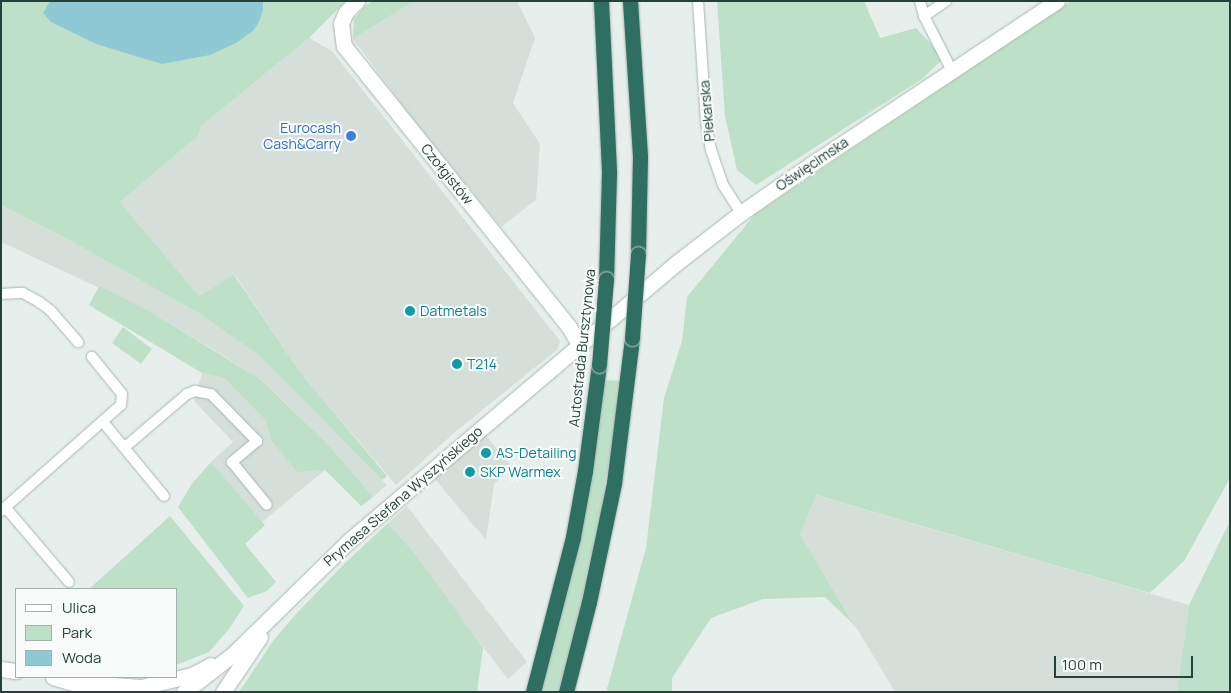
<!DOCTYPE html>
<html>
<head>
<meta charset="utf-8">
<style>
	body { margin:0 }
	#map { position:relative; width:1231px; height:693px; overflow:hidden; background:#e6efeb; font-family:Manrope,sans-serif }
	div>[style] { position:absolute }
	.built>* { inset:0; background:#d4dfda }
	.green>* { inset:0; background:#bfe0c8 }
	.water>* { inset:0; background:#8ec9d4 }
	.roads { filter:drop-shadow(0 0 1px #a8b8b2) drop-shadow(0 0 1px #a8b8b2) }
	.street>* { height:10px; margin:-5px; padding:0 5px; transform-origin:5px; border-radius:5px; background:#fff }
	.secondary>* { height:15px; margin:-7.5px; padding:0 7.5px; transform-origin:7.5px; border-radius:7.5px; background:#fff }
	.highway>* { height:15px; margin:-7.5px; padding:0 7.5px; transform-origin:7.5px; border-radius:7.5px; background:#2f6f62 }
	.bridges { filter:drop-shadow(0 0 1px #c2cac8) drop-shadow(0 0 1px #c2cac8) }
	.highway-bridge>* { height:15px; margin:-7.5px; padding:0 7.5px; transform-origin:7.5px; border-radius:7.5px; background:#2f6f62 }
	.dots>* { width:14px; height:14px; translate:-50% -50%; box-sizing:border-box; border:2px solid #f7fbf9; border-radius:50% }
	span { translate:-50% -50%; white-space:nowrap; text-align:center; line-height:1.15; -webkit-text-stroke:4px #f7fbf9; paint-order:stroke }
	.street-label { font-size:14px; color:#24423a }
	.shop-label { font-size:14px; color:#366cbe }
	.right { translate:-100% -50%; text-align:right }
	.culture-label { font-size:14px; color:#0d838f }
	.left { translate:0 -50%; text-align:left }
	.frame { position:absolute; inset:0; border:2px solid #24423a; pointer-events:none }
	.legend { position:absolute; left:15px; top:588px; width:162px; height:90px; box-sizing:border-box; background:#f7fbf9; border:1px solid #a3b1ad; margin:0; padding:6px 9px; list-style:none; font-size:15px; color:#24423a }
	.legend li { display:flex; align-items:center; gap:10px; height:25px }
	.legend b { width:25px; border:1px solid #a3b1ad }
	.scale { position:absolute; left:1054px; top:656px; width:139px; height:22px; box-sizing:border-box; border:2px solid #24423a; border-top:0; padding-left:6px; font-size:15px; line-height:18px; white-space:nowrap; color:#24423a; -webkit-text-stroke:4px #f7fbf9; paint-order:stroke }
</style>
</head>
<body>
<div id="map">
	<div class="built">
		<div style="clip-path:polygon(414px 1px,517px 1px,535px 38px,513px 103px,540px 144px,536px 200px,501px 227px,413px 119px,353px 39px)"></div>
		<div style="clip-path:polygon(309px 38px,332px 51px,560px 341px,558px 349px,455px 432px,396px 485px,303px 376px,235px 275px,199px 296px,120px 202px,199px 135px,201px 126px)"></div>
		<div style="clip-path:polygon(1px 205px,69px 240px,200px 314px,261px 357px,387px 485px,373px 497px,326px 442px,283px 400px,260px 379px,216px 351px,151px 312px,1px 242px)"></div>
		<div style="clip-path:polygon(202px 373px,224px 378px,266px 421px,271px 440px,325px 470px,262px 522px,211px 462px,233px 442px,194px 401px)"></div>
		<div style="clip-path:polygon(485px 434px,512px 467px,494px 484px,486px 540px,434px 478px)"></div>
		<div style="clip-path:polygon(815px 495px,1189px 605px,1177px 692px,895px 692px,800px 534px)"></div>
		<div style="clip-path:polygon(407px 506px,527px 662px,508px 679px,457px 614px,416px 555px,388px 523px)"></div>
	</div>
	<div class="green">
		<div style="clip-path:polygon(1px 1px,346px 1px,309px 38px,201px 126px,199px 135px,120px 202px,199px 296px,234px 275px,303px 376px,387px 476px,382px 480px,261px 357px,200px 314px,69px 240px,1px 205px)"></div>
		<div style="clip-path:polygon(373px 1px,414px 1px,353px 39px,354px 19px,366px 5px)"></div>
		<div style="clip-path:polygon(717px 1px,864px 1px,880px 38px,916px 28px,944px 58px,922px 79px,756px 185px,737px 170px,725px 116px)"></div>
		<div style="clip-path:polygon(1071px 1px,1230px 1px,1230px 478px,1184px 561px,1150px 593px,816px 495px,800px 534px,855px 626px,825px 597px,763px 599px,711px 618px,672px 678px,672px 692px,606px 692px,646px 548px,664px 398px,682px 341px,687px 297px,755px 214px)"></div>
		<div style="clip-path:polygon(99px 286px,151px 312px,260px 379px,326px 442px,373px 497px,361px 506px,325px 470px,297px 472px,271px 440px,266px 421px,224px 378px,202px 373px,89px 305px)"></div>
		<div style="clip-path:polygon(123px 327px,152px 349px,141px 364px,112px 343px)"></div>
		<div style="clip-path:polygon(604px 380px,621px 381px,601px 513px,572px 643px,558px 692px,540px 692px,570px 579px)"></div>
		<div style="clip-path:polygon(211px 462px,265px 525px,245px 544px,276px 582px,267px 591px,248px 598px,178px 507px,191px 485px)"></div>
		<div style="clip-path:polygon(170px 516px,244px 606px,229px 629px,209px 652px,176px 665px,176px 589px,89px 589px)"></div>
		<div style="clip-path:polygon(1230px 521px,1230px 692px,1177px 692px,1189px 605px)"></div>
		<div style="clip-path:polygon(388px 523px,416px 555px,483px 648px,477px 692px,239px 692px,273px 641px,295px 615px,344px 564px)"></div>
	</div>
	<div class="water">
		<div style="clip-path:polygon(50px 1px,263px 1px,263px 10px,259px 22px,253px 31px,236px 43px,210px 55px,162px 64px,96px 44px,51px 22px,43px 13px)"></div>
	</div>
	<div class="roads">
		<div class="street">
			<div style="left:698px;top:1px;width:121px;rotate:86.2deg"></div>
			<div style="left:706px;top:122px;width:28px;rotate:80deg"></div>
			<div style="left:711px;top:150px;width:37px;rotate:71deg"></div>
			<div style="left:723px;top:185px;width:33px;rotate:57deg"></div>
			<div style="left:920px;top:1px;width:16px;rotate:75deg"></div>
			<div style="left:924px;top:16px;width:62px;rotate:63deg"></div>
			<div style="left:924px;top:16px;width:27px;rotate:-34deg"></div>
			<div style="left:1px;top:294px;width:22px;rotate:-3deg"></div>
			<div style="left:23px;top:293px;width:18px;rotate:29deg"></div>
			<div style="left:39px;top:302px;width:14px;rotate:36deg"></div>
			<div style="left:50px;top:310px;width:43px;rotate:48.8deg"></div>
			<div style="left:103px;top:422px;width:96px;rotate:50.5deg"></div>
			<div style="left:125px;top:447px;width:82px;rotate:-40.5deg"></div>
			<div style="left:187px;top:394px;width:9px;rotate:-21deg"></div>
			<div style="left:195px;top:391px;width:16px;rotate:11deg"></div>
			<div style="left:211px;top:394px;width:66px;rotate:45.6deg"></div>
			<div style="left:257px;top:441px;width:33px;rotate:140deg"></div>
			<div style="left:232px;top:462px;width:55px;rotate:50.9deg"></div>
			<div style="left:6px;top:508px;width:97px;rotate:49.6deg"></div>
			<div style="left:1px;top:511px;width:160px;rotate:-41.5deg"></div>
			<div style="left:121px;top:405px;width:11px;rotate:-85deg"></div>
			<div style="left:122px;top:394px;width:48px;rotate:-129deg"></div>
		</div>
		<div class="secondary">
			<div style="left:357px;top:1px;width:16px;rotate:135deg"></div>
			<div style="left:346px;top:12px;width:12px;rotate:114deg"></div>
			<div style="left:341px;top:23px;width:23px;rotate:83deg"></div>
			<div style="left:344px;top:46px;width:360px;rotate:51.3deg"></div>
			<div style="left:569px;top:327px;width:20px;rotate:60deg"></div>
			<div style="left:1px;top:669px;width:15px;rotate:8deg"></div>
			<div style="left:53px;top:677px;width:28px;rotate:17deg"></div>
			<div style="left:71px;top:682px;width:70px;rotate:4.1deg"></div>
			<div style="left:141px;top:687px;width:52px;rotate:-13.2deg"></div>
			<div style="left:192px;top:675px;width:21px;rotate:-28deg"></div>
			<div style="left:184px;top:692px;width:61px;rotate:-37.6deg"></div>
			<div style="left:232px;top:655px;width:168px;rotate:-44.3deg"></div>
			<div style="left:352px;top:538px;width:424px;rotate:-40.3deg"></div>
			<div style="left:675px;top:264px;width:83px;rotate:-37.7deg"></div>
			<div style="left:741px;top:213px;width:88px;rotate:-34.8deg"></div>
			<div style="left:813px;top:163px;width:293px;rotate:-33.6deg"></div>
			<div style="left:223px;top:692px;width:66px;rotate:-56.1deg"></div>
		</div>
		<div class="highway">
			<div style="left:601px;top:1px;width:172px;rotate:87.3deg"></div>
			<div style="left:609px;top:173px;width:106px;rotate:91.6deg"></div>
			<div style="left:630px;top:1px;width:156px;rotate:86.3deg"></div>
			<div style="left:640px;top:157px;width:97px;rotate:91.2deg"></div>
			<div style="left:533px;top:692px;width:160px;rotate:-75.5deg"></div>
			<div style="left:573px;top:537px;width:67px;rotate:-79.7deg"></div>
			<div style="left:585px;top:471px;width:107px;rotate:-82.5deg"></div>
			<div style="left:566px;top:692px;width:93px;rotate:-75.7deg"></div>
			<div style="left:589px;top:602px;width:122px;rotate:-78.1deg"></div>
			<div style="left:614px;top:483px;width:146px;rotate:-82.9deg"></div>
		</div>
	</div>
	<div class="bridges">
		<div class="highway-bridge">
			<div style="left:632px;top:338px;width:84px;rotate:-85.9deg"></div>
			<div style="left:599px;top:365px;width:86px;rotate:-85.3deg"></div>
		</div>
	</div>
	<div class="dots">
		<div style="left:351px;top:136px;background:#3f7fe0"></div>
		<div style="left:410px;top:311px;background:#0f9aa8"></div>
		<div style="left:457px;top:364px;background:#0f9aa8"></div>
		<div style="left:486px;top:453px;background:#0f9aa8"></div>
		<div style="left:470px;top:472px;background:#0f9aa8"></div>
	</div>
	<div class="street-label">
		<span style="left:707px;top:111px;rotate:-95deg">Piekarska</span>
		<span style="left:812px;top:164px;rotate:-34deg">Oświęcimska</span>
		<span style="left:447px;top:174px;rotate:51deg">Czołgistów</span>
		<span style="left:582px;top:348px;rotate:-84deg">Autostrada Bursztynowa</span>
		<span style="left:403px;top:496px;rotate:-41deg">Prymasa Stefana Wyszyńskiego</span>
	</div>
	<div class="shop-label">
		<span class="right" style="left:341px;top:136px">Eurocash<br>Cash&amp;Carry</span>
	</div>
	<div class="culture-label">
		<span class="left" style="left:420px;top:311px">Datmetals</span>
		<span class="left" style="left:467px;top:364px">T214</span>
		<span class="left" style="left:496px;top:453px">AS-Detailing</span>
		<span class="left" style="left:480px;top:472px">SKP Warmex</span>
	</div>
	<div class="frame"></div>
	<ul class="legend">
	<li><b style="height:6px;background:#fff"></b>Ulica</li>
	<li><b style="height:14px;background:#bfe0c8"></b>Park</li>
	<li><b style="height:14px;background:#8ec9d4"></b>Woda</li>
	</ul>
	<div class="scale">100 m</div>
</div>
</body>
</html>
